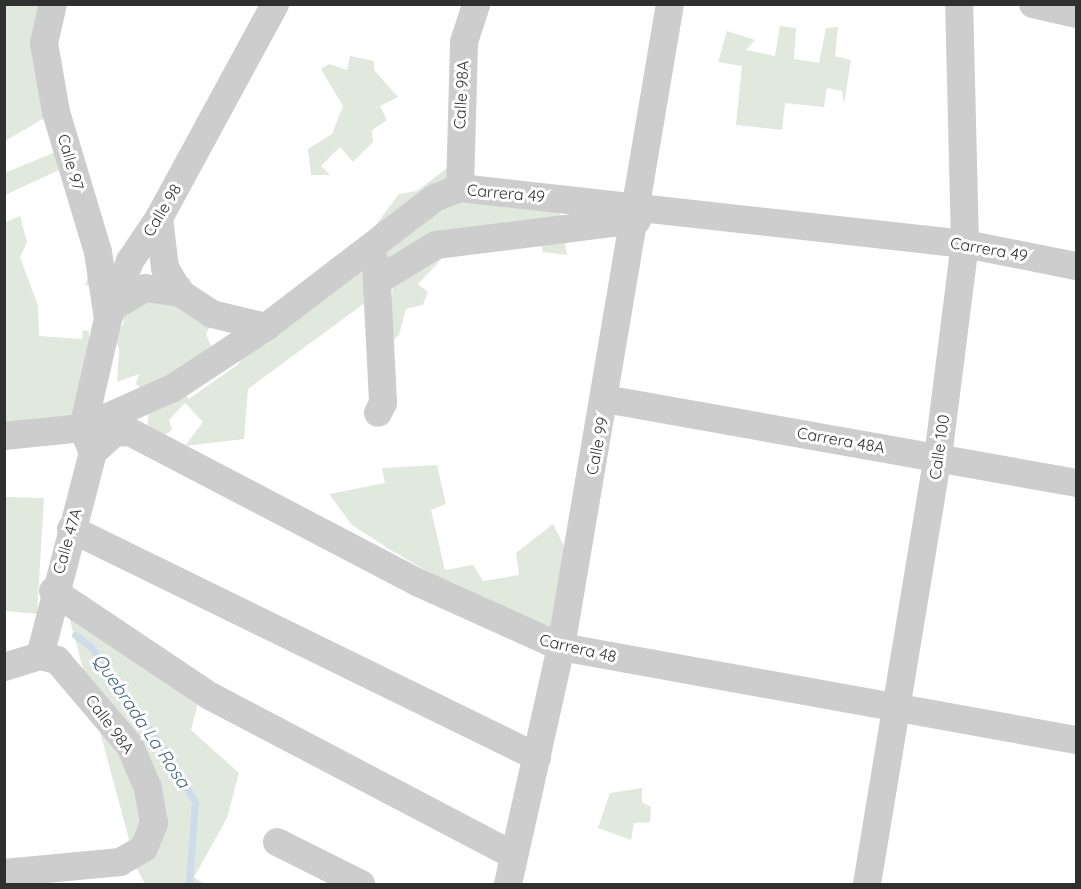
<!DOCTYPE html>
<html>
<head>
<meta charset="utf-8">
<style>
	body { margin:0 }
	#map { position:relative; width:1081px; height:889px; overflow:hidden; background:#fff; font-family:Quicksand,sans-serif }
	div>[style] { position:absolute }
	.green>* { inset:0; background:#e1e8dd }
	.stream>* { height:7px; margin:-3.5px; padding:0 3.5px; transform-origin:3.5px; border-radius:3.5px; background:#cedbe9 }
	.minor>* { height:28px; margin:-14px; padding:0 14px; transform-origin:14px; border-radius:14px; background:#cdcdcd }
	span { translate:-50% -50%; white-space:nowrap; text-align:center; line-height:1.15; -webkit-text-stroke:6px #fff; paint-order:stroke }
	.street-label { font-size:16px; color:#303030 }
	.water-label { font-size:18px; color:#46668a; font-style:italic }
	.frame { position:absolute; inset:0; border:6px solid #303030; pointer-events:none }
</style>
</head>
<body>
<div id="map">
	<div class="green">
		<div style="clip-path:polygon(5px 5px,59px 5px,50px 115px,5px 141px)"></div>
		<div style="clip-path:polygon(780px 26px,796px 28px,794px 59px,819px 63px,826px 28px,838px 27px,835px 56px,851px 60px,844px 104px,842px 91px,827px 88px,824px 107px,785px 103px,782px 130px,736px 125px,742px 66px,718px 62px,727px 31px,755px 40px,746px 50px,775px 56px)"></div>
		<div style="clip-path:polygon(350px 56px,374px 61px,374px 70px,398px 97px,380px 106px,387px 120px,372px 130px,373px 142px,353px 162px,340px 147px,321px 166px,330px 175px,311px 175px,308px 149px,332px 134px,343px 106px,321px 69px,329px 64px,347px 70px)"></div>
		<div style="clip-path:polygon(70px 146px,100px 240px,94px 256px,97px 281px,91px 286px,85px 285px,90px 270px,59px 170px,5px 195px,4px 163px,7px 172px)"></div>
		<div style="clip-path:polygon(447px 168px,557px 198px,567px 255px,543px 252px,536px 221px,452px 248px,418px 284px,428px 292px,423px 305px,406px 309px,399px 335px,389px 344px,393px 282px,248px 389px,244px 439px,185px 446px,203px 422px,185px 403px,169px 420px,172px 430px,161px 437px,147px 431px,150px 397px,136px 384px,139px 374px,117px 382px,119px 349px,114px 334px,124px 323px,119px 303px,189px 277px,211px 324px,206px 334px,216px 358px,175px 380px,189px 399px,237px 365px,268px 327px,375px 226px,399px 194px,417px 191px)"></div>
		<div style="clip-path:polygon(20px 216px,27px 242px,20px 257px,38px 306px,39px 336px,82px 339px,83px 330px,89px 331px,89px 348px,104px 378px,60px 434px,5px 437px,4px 223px)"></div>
		<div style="clip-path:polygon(437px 465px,446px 504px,431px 510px,445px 570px,473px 565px,483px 581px,519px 575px,516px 553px,553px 524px,567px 552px,556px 638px,499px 613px,389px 549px,352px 525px,329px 494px,385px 483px,382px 468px)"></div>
		<div style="clip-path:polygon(4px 497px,44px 498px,37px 614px,5px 611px)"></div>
		<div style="clip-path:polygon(65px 602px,200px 696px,191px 730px,239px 773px,227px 818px,194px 877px,204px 884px,145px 884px,137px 869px)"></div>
		<div style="clip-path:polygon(642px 788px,642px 802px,651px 807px,650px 822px,634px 823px,631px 840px,598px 828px,610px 793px)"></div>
	</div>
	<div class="stream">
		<div style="left:75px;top:635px;width:19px;rotate:36deg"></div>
		<div style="left:90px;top:646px;width:138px;rotate:54.5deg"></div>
		<div style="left:170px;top:758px;width:51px;rotate:60.4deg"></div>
		<div style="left:195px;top:802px;width:82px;rotate:94.2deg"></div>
	</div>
	<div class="minor">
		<div style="left:53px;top:4px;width:40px;rotate:103deg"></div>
		<div style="left:44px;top:43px;width:70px;rotate:80.1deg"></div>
		<div style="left:56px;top:112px;width:146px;rotate:73.3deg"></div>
		<div style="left:98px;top:252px;width:68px;rotate:81.5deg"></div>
		<div style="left:1033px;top:4px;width:44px;rotate:13.1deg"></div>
		<div style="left:460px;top:188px;width:146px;rotate:-88.4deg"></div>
		<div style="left:464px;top:42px;width:40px;rotate:-72deg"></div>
		<div style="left:159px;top:218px;width:50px;rotate:83.2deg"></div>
		<div style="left:165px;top:268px;width:29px;rotate:59deg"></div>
		<div style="left:180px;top:293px;width:38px;rotate:33deg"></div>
		<div style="left:212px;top:314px;width:56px;rotate:13.5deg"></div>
		<div style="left:376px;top:264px;width:139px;rotate:87.1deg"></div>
		<div style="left:383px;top:403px;width:11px;rotate:117deg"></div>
		<div style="left:377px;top:281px;width:69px;rotate:-31.4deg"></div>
		<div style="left:436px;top:245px;width:203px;rotate:-7.1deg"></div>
		<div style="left:116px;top:305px;width:34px;rotate:-30deg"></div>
		<div style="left:145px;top:288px;width:35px;rotate:8deg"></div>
		<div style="left:605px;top:399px;width:478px;rotate:10.1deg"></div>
		<div style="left:83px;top:428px;width:112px;rotate:-77.1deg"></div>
		<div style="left:108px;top:319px;width:62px;rotate:-69.2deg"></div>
		<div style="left:130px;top:261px;width:52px;rotate:-56deg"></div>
		<div style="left:159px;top:218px;width:243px;rotate:-61.5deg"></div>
		<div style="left:4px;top:436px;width:79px;rotate:-5.8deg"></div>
		<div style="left:83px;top:428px;width:98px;rotate:-24deg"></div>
		<div style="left:173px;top:388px;width:111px;rotate:-33.3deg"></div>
		<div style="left:266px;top:327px;width:213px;rotate:-37.4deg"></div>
		<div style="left:435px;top:198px;width:27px;rotate:-22deg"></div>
		<div style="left:460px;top:188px;width:508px;rotate:6.33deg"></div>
		<div style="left:965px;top:244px;width:113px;rotate:11.2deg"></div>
		<div style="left:93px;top:452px;width:28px;rotate:-42deg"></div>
		<div style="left:114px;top:433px;width:16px;rotate:-4deg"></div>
		<div style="left:130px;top:432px;width:326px;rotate:27.6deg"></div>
		<div style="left:419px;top:583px;width:156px;rotate:24.3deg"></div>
		<div style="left:561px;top:647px;width:523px;rotate:10.24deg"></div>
		<div style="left:71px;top:529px;width:519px;rotate:26.07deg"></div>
		<div style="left:53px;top:591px;width:189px;rotate:33.8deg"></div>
		<div style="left:210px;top:696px;width:342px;rotate:27.7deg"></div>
		<div style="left:40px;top:656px;width:211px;rotate:-75.4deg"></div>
		<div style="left:93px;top:452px;width:17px;rotate:-114deg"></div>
		<div style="left:4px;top:667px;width:38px;rotate:-17deg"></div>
		<div style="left:277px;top:842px;width:94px;rotate:26.6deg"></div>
		<div style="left:4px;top:873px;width:117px;rotate:-5.4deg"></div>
		<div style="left:120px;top:862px;width:28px;rotate:-30deg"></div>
		<div style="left:144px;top:848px;width:27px;rotate:-68deg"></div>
		<div style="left:154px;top:823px;width:36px;rotate:-100deg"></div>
		<div style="left:148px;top:788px;width:46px;rotate:-113.2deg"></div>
		<div style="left:130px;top:746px;width:113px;rotate:-130.3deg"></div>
		<div style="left:57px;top:660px;width:17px;rotate:-167deg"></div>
		<div style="left:508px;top:884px;width:243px;rotate:-77.4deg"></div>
		<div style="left:561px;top:647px;width:652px;rotate:-80.38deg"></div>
		<div style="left:867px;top:884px;width:433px;rotate:-80.6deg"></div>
		<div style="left:938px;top:457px;width:215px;rotate:-82.8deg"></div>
		<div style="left:965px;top:244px;width:240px;rotate:-91.4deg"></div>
	</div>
	<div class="street-label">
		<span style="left:461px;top:95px;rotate:-87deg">Calle 98A</span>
		<span style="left:71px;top:162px;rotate:74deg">Calle 97</span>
		<span style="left:506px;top:193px;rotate:5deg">Carrera 49</span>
		<span style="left:162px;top:210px;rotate:-59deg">Calle 98</span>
		<span style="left:989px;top:249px;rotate:10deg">Carrera 49</span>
		<span style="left:841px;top:440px;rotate:10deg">Carrera 48A</span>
		<span style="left:597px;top:446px;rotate:-79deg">Calle 99</span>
		<span style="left:939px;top:447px;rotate:-82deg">Calle 100</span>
		<span style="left:67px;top:541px;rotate:-74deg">Calle 47A</span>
		<span style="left:578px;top:648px;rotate:13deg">Carrera 48</span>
		<span style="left:110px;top:724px;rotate:53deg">Calle 98A</span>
	</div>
	<div class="water-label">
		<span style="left:141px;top:721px;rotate:56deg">Quebrada La Rosa</span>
	</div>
	<div class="frame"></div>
</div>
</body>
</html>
